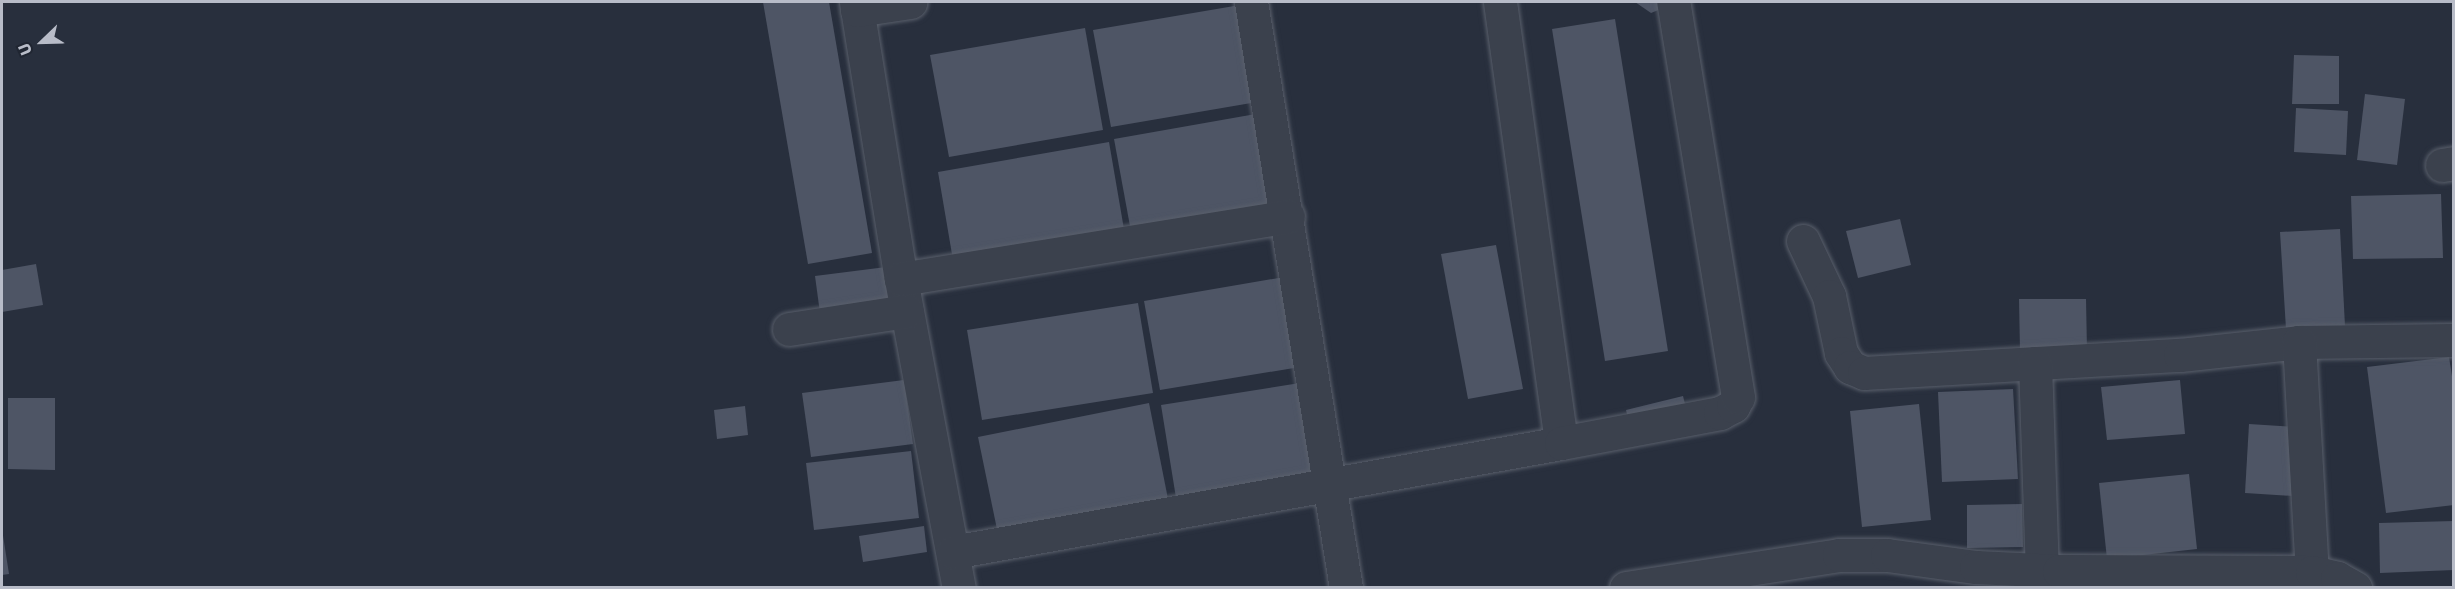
<!DOCTYPE html>
<html>
<head>
<meta charset="utf-8">
<style>
	body { margin:0 }
	#map { position:relative; width:2455px; height:589px; overflow:hidden; background:#282f3d; font-family:Jost,sans-serif }
	div>[style] { position:absolute }
	.building>* { inset:0; background:#4e5565 }
	.roads { filter:drop-shadow(0 0 2px #595f6b) drop-shadow(0 0 2px #595f6b) }
	.minor>* { height:33px; margin:-16.5px; padding:0 16.5px; transform-origin:16.5px; border-radius:16.5px; background:#3b414d }
	span { translate:-50% -50%; white-space:nowrap; text-align:center; line-height:1.15; -webkit-text-stroke:5px #202632; paint-order:stroke }
	.frame { position:absolute; inset:0; border:3px solid #b8bcc8; pointer-events:none }
	.north { position:absolute; left:12px; top:12px; width:60px; height:60px; -webkit-text-stroke:4px #202632; paint-order:stroke; rotate:247deg; font-size:16px; font-weight:700; line-height:24px; text-align:center; color:#b8bcc8 }
	.north::after { content:''; display:block; margin:auto; width:21px; height:27px; background:#b8bcc8; clip-path:polygon(50% 0,100% 100%,50% 72%,0 100%) }
</style>
</head>
<body>
<div id="map">
	<div class="building">
		<div style="clip-path:polygon(763px 2px,829px 2px,872px 253px,808px 264px)"></div>
		<div style="clip-path:polygon(1635px 2px,1663px 2px,1661px 9px,1651px 13px)"></div>
		<div style="clip-path:polygon(1246px 4px,1263px 101px,1111px 127px,1093px 30px)"></div>
		<div style="clip-path:polygon(1615px 19px,1668px 351px,1605px 361px,1552px 29px)"></div>
		<div style="clip-path:polygon(1085px 28px,1103px 130px,949px 157px,930px 55px)"></div>
		<div style="clip-path:polygon(2294px 55px,2339px 56px,2339px 104px,2292px 104px)"></div>
		<div style="clip-path:polygon(2365px 94px,2405px 99px,2397px 165px,2357px 160px)"></div>
		<div style="clip-path:polygon(2296px 108px,2348px 111px,2346px 155px,2294px 152px)"></div>
		<div style="clip-path:polygon(1267px 112px,1285px 210px,1132px 237px,1114px 139px)"></div>
		<div style="clip-path:polygon(1109px 142px,1125px 235px,954px 266px,938px 172px)"></div>
		<div style="clip-path:polygon(2441px 194px,2443px 258px,2353px 259px,2351px 196px)"></div>
		<div style="clip-path:polygon(1900px 219px,1911px 265px,1858px 278px,1846px 231px)"></div>
		<div style="clip-path:polygon(2340px 229px,2345px 326px,2286px 329px,2280px 232px)"></div>
		<div style="clip-path:polygon(1496px 245px,1523px 389px,1468px 399px,1441px 254px)"></div>
		<div style="clip-path:polygon(36px 264px,43px 305px,2px 312px,2px 270px)"></div>
		<div style="clip-path:polygon(894px 266px,899px 302px,820px 313px,815px 276px)"></div>
		<div style="clip-path:polygon(1290px 276px,1306px 366px,1160px 390px,1144px 301px)"></div>
		<div style="clip-path:polygon(2019px 299px,2086px 299px,2087px 351px,2020px 351px)"></div>
		<div style="clip-path:polygon(1138px 303px,1153px 393px,982px 420px,967px 330px)"></div>
		<div style="clip-path:polygon(2449px 357px,2454px 389px,2454px 505px,2386px 513px,2367px 367px)"></div>
		<div style="clip-path:polygon(904px 380px,913px 444px,811px 457px,802px 393px)"></div>
		<div style="clip-path:polygon(2180px 380px,2185px 434px,2107px 440px,2101px 387px)"></div>
		<div style="clip-path:polygon(1306px 382px,1322px 481px,1177px 504px,1161px 405px)"></div>
		<div style="clip-path:polygon(2013px 389px,2018px 479px,1942px 482px,1938px 392px)"></div>
		<div style="clip-path:polygon(1683px 396px,1687px 412px,1630px 426px,1626px 410px)"></div>
		<div style="clip-path:polygon(8px 398px,55px 398px,55px 470px,8px 469px)"></div>
		<div style="clip-path:polygon(1149px 403px,1169px 504px,999px 539px,978px 437px)"></div>
		<div style="clip-path:polygon(1919px 404px,1931px 520px,1862px 527px,1850px 411px)"></div>
		<div style="clip-path:polygon(745px 406px,748px 435px,717px 439px,714px 410px)"></div>
		<div style="clip-path:polygon(2249px 424px,2298px 427px,2294px 496px,2245px 493px)"></div>
		<div style="clip-path:polygon(911px 451px,919px 518px,814px 530px,806px 463px)"></div>
		<div style="clip-path:polygon(2189px 474px,2197px 549px,2107px 559px,2099px 483px)"></div>
		<div style="clip-path:polygon(2022px 504px,2023px 547px,1967px 548px,1967px 505px)"></div>
		<div style="clip-path:polygon(2454px 521px,2454px 570px,2380px 573px,2379px 523px)"></div>
		<div style="clip-path:polygon(924px 526px,927px 552px,863px 562px,859px 536px)"></div>
		<div style="clip-path:polygon(2px 529px,9px 574px,2px 575px)"></div>
	</div>
	<div class="roads">
		<div class="minor">
			<div style="left:856px;top:2px;width:281px;rotate:80.8deg"></div>
			<div style="left:901px;top:279px;width:314px;rotate:79.4deg"></div>
			<div style="left:1251px;top:2px;width:594px;rotate:80.79deg"></div>
			<div style="left:1500px;top:2px;width:445px;rotate:82.1deg"></div>
			<div style="left:857px;top:10px;width:54px;rotate:-8.6deg"></div>
			<div style="left:2442px;top:165px;width:12px;rotate:-9deg"></div>
			<div style="left:1803px;top:241px;width:61px;rotate:64.7deg"></div>
			<div style="left:1829px;top:296px;width:58px;rotate:78.1deg"></div>
			<div style="left:1841px;top:353px;width:17px;rotate:57deg"></div>
			<div style="left:1850px;top:367px;width:15px;rotate:23deg"></div>
			<div style="left:1864px;top:373px;width:317px;rotate:-3.3deg"></div>
			<div style="left:2180px;top:355px;width:120px;rotate:-6.2deg"></div>
			<div style="left:2299px;top:342px;width:155px;rotate:-0.7deg"></div>
			<div style="left:901px;top:279px;width:392px;rotate:-9.2deg"></div>
			<div style="left:789px;top:329px;width:119px;rotate:-8.7deg"></div>
			<div style="left:2299px;top:342px;width:230px;rotate:86.8deg"></div>
			<div style="left:2035px;top:363px;width:208px;rotate:88.1deg"></div>
			<div style="left:953px;top:552px;width:618px;rotate:-10.16deg"></div>
			<div style="left:1561px;top:443px;width:162px;rotate:-10.7deg"></div>
			<div style="left:1720px;top:413px;width:15px;rotate:-28deg"></div>
			<div style="left:1733px;top:406px;width:10px;rotate:-61deg"></div>
			<div style="left:1738px;top:397px;width:400px;rotate:-99.3deg"></div>
			<div style="left:1626px;top:588px;width:216px;rotate:-8.8deg"></div>
			<div style="left:1839px;top:555px;width:48px"></div>
			<div style="left:1887px;top:555px;width:90px;rotate:7.7deg"></div>
			<div style="left:1976px;top:567px;width:83px;rotate:2.8deg"></div>
			<div style="left:2059px;top:571px;width:253px;rotate:0.2deg"></div>
			<div style="left:2312px;top:572px;width:26px;rotate:13deg"></div>
			<div style="left:2337px;top:578px;width:21px;rotate:29deg"></div>
		</div>
	</div>
	<div class="frame"></div>
	<div class="north">U</div>
</div>
</body>
</html>
